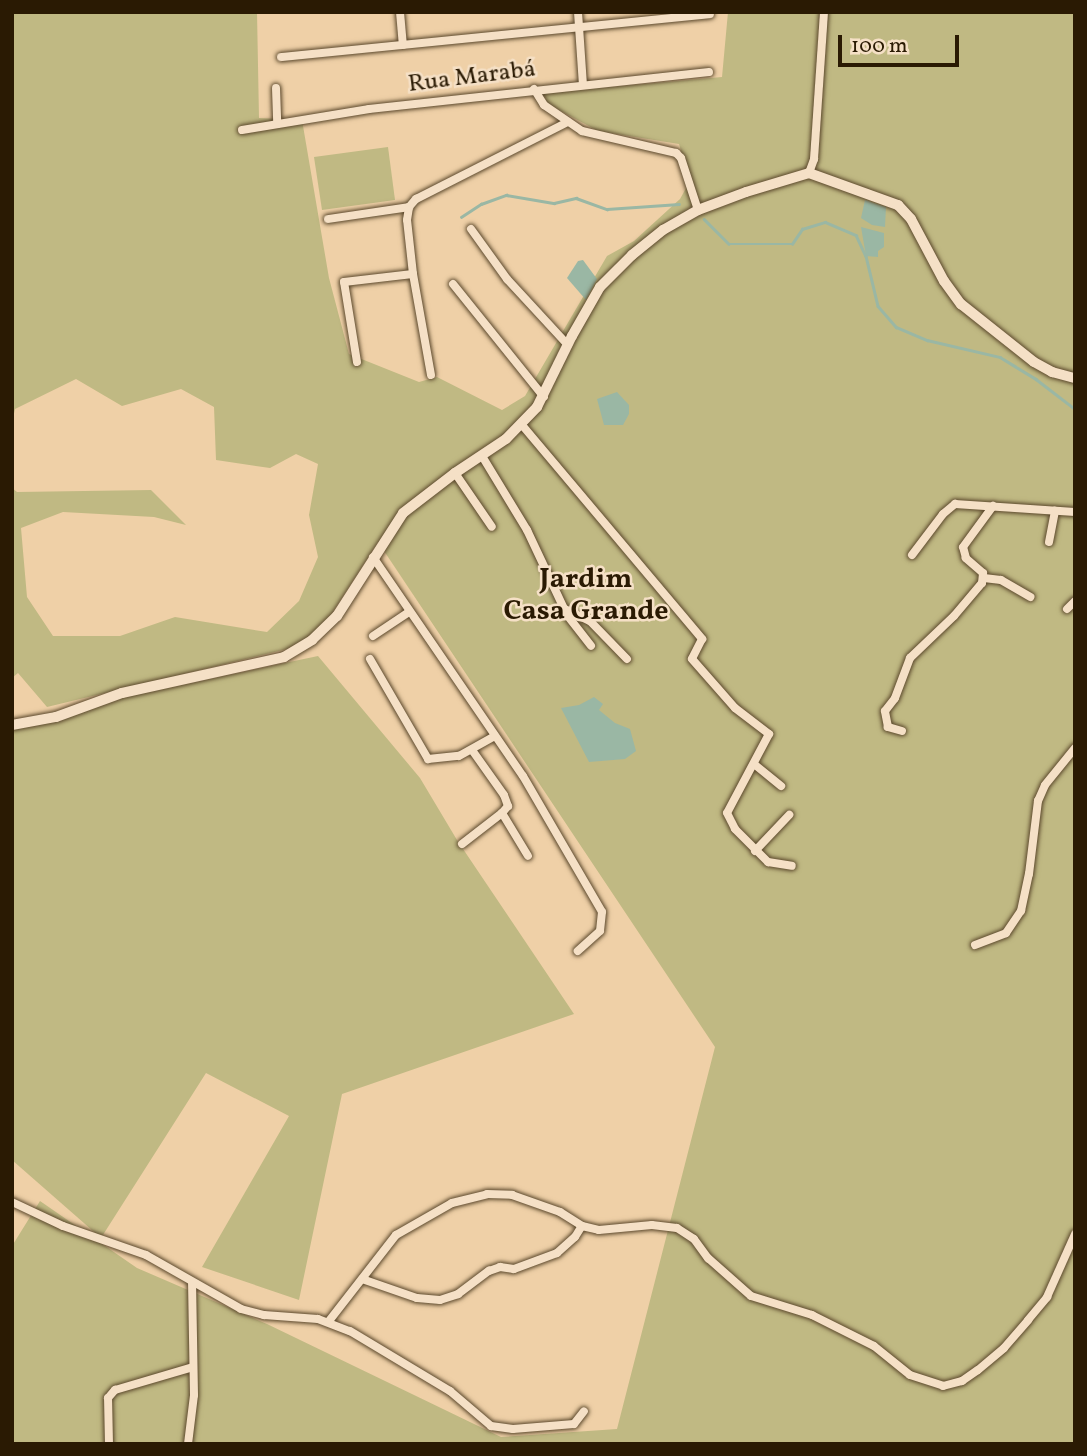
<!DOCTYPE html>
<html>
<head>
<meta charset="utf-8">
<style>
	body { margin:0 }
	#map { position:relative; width:1087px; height:1456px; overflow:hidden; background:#efd0a7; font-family:Vollkorn,serif }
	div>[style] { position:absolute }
	.green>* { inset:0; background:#c0b983 }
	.water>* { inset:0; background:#9ab7a4 }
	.stream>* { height:2.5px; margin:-1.25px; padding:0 1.25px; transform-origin:1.25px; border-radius:1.25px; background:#9ab7a4 }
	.roads { filter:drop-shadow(0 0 2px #5b482c) drop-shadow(0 0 2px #5b482c) }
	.street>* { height:8px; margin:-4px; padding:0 4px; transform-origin:4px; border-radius:4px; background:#f5e0c6 }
	.secondary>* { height:10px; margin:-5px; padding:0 5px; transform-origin:5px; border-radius:5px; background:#f5e0c6 }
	span { translate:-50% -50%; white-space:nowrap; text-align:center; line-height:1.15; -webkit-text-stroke:5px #f5e0c6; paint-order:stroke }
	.street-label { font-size:24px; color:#2a1a03 }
	.quarter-label { font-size:28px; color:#2a1a03; font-weight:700 }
	.frame { position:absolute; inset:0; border:14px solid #2a1a03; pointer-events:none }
	.scale { position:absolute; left:838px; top:35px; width:121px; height:32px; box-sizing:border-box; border:4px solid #2a1a03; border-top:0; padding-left:9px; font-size:21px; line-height:24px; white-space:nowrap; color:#2a1a03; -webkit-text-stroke:5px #f5e0c6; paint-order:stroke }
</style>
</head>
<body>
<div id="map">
	<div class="green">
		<div style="clip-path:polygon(12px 12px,257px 12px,259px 118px,302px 120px,329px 278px,349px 354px,419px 382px,437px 377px,502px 410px,525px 396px,607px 256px,634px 241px,680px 199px,690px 181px,679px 144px,598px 131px,548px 104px,543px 93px,722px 77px,728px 12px,1075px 12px,1075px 1444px,12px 1444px,12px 1246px,40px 1201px,137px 1268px,267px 1324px,501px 1437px,617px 1429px,715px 1047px,378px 542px,325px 624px,295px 647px,47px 707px,18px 673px,12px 678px,12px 488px,17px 492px,151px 490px,186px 525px,154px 517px,63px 512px,21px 528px,27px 597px,53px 636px,120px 636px,175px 617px,267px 632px,299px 601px,318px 557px,309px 515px,318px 464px,296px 454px,270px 468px,216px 460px,214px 407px,181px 389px,122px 406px,76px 379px,15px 409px,12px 423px)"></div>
		<div style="clip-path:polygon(388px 147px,395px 200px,322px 210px,314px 157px)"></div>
		<div style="clip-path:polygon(318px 656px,420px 778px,457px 840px,574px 1014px,342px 1094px,299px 1300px,202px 1267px,289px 1116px,206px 1073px,101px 1238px,12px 1160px,12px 721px)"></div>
	</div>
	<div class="water">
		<div style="clip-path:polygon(865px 200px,886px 207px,885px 227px,872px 225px,861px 218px)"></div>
		<div style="clip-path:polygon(861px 227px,884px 233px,884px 247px,878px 251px,878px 257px,866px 256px)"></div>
		<div style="clip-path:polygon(583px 260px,597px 279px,586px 300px,567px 278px,578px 261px)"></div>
		<div style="clip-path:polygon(617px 392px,629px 405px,629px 414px,623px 425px,604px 425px,597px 399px)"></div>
		<div style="clip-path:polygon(594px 697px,603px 704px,599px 710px,615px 723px,630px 729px,636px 751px,625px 759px,589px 762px,561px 708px,579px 705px)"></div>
	</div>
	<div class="stream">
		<div style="left:461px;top:217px;width:24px;rotate:-33deg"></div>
		<div style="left:481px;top:204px;width:27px;rotate:-20deg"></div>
		<div style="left:506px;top:195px;width:49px;rotate:9.5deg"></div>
		<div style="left:554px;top:203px;width:23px;rotate:-13deg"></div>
		<div style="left:576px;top:198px;width:33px;rotate:20deg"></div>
		<div style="left:607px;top:209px;width:72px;rotate:-4deg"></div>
		<div style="left:704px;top:219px;width:35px;rotate:45deg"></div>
		<div style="left:729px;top:244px;width:63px"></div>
		<div style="left:792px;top:244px;width:18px;rotate:-56deg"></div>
		<div style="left:802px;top:229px;width:24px;rotate:-17deg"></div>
		<div style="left:825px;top:222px;width:34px;rotate:23deg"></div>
		<div style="left:856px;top:235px;width:23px;rotate:65deg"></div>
		<div style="left:866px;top:256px;width:51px;rotate:76.5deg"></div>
		<div style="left:878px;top:306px;width:28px;rotate:49deg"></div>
		<div style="left:896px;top:327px;width:34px;rotate:23deg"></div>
		<div style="left:927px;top:340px;width:75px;rotate:13.1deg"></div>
		<div style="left:1000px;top:357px;width:42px;rotate:31.4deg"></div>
		<div style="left:1036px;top:379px;width:49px;rotate:37.6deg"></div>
	</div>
	<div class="roads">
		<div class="street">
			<div style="left:400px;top:12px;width:33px;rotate:85deg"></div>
			<div style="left:578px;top:12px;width:73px;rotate:86.1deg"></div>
			<div style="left:281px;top:57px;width:431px;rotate:-5.7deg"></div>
			<div style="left:276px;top:88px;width:36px;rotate:88deg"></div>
			<div style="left:534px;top:89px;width:19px;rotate:58deg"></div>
			<div style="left:544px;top:105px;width:46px;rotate:34.4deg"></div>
			<div style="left:582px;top:131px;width:97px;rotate:13.2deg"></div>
			<div style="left:676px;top:153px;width:7px;rotate:45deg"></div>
			<div style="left:681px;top:158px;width:55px;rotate:71.9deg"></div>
			<div style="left:242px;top:130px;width:129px;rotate:-9.4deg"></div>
			<div style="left:369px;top:109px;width:342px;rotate:-6.2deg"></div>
			<div style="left:809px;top:173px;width:15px;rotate:-70deg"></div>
			<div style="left:814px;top:159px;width:147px;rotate:-86.1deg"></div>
			<div style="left:328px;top:219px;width:82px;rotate:-8.4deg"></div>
			<div style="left:471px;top:229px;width:62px;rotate:54.2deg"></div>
			<div style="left:507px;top:279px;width:90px;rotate:47.3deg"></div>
			<div style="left:453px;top:284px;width:145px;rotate:51.2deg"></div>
			<div style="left:357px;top:362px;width:81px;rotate:-99.2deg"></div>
			<div style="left:344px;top:282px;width:69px;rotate:-6.6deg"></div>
			<div style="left:431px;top:375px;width:103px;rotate:-100.1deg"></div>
			<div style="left:413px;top:274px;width:54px;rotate:-96.3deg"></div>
			<div style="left:407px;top:220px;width:13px;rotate:-81deg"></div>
			<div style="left:409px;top:207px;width:11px;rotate:-49deg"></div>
			<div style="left:416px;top:199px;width:170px;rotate:-26.9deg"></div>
			<div style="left:522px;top:425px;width:280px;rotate:49.9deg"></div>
			<div style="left:702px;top:639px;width:22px;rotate:117deg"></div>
			<div style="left:692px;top:659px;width:65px;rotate:48.7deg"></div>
			<div style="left:735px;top:708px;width:43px;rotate:37.4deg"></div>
			<div style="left:769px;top:734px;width:89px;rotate:118deg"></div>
			<div style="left:727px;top:813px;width:18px;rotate:63deg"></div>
			<div style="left:735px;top:829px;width:47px;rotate:45deg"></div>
			<div style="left:768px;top:862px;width:24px;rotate:9deg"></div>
			<div style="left:482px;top:456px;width:87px;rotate:58.7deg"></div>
			<div style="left:527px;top:530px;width:94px;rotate:64.8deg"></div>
			<div style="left:567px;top:615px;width:39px;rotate:52deg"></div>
			<div style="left:455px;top:473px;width:65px;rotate:55.6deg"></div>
			<div style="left:1049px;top:542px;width:32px;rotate:-79deg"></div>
			<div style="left:912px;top:555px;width:51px;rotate:-52.9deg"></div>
			<div style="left:943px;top:514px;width:16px;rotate:-40deg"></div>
			<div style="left:955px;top:504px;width:120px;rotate:3.8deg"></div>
			<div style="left:373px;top:557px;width:265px;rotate:55.6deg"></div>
			<div style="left:523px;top:776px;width:157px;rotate:59.8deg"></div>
			<div style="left:602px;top:912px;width:19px;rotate:96deg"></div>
			<div style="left:600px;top:931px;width:30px;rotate:138deg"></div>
			<div style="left:984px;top:578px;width:17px;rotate:7deg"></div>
			<div style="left:1001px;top:580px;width:34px;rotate:30deg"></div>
			<div style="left:563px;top:608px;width:30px;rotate:26deg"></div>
			<div style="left:590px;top:621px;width:53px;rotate:45.8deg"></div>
			<div style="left:1067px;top:609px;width:11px;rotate:-45deg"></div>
			<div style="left:373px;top:636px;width:43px;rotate:-33.7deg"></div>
			<div style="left:370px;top:659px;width:116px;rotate:59.9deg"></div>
			<div style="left:428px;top:759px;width:31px;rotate:-6deg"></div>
			<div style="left:459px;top:756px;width:41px;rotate:-29.1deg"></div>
			<div style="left:902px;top:731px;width:15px;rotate:-164deg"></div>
			<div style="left:888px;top:727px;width:16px;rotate:-101deg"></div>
			<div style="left:885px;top:711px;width:16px;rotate:-52deg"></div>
			<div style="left:895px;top:698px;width:43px;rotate:-69.4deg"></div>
			<div style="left:910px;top:658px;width:61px;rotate:-43.7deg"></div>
			<div style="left:954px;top:616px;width:43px;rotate:-49.7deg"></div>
			<div style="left:982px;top:583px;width:10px;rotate:-84deg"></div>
			<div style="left:983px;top:573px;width:23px;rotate:-139deg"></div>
			<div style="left:966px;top:558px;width:11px;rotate:-105deg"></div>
			<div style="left:963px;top:547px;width:51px;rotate:-53.8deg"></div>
			<div style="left:472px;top:750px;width:55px;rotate:54.6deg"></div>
			<div style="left:504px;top:795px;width:12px;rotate:70deg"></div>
			<div style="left:508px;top:806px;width:9px;rotate:131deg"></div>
			<div style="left:754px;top:764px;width:35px;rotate:39deg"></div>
			<div style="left:462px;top:844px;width:51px;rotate:-37.8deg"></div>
			<div style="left:502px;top:813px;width:50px;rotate:58.8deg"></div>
			<div style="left:755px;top:851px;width:50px;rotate:-46.6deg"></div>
			<div style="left:975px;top:945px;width:33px;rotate:-21deg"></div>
			<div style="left:1006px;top:933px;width:27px;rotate:-56deg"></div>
			<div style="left:1021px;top:911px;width:38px;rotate:-78deg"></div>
			<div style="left:1029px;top:874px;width:74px;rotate:-83deg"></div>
			<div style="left:1038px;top:801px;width:17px;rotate:-66deg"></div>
			<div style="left:1045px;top:785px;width:48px;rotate:-51deg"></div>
			<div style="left:12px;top:1202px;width:56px;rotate:25.2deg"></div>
			<div style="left:63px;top:1226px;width:88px;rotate:19.3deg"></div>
			<div style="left:146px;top:1255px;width:109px;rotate:29.6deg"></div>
			<div style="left:241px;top:1309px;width:24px;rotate:15deg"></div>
			<div style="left:264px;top:1315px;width:54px;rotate:4.2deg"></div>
			<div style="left:318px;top:1319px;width:34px;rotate:21deg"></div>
			<div style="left:350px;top:1331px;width:117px;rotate:31deg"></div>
			<div style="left:450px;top:1391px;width:54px;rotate:40.5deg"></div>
			<div style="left:491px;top:1426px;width:22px;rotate:8deg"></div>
			<div style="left:513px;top:1429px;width:61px;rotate:-4.7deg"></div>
			<div style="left:574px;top:1424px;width:16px;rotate:-52deg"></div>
			<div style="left:362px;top:1279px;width:58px;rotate:19.1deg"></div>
			<div style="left:417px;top:1298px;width:23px;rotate:5deg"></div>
			<div style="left:440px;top:1300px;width:19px;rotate:-18deg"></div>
			<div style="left:458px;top:1294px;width:39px;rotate:-37deg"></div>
			<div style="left:489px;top:1271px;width:12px;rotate:-20deg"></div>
			<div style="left:500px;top:1267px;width:14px;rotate:8deg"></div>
			<div style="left:514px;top:1269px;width:46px;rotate:-20.4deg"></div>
			<div style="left:557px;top:1253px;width:24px;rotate:-42deg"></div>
			<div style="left:575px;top:1237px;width:13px;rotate:-58deg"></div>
			<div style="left:329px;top:1321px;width:109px;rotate:-52.1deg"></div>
			<div style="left:396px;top:1235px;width:64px;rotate:-29.7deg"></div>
			<div style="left:452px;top:1203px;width:36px;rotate:-14deg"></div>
			<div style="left:487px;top:1194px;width:25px;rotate:2deg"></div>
			<div style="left:512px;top:1195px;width:51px;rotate:19.5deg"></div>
			<div style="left:560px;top:1212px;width:26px;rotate:32deg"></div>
			<div style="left:582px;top:1226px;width:17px;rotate:13deg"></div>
			<div style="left:599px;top:1230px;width:53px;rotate:-5.4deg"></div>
			<div style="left:652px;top:1225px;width:25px;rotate:7deg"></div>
			<div style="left:677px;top:1228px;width:20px;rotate:33deg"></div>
			<div style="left:694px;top:1239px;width:24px;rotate:54deg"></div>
			<div style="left:708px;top:1258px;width:57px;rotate:41.5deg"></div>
			<div style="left:751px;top:1296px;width:64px;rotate:17.3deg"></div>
			<div style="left:812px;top:1315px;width:69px;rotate:26.6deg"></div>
			<div style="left:874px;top:1346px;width:46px;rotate:38.9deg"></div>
			<div style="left:910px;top:1375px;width:35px;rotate:18deg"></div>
			<div style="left:943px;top:1386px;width:20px;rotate:-15deg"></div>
			<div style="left:962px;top:1381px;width:19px;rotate:-35deg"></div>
			<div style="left:978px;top:1370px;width:34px;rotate:-40deg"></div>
			<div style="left:1004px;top:1348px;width:37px;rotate:-49deg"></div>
			<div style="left:1028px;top:1320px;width:30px;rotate:-50deg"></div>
			<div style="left:1047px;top:1297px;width:69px;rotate:-66deg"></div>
			<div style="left:109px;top:1444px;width:46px;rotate:-91.2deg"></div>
			<div style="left:108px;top:1398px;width:11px;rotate:-49deg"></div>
			<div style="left:115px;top:1390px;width:81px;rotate:-16.4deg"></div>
			<div style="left:188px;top:1444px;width:49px;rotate:-83deg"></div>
			<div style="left:194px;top:1395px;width:112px;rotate:-91deg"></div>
		</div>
		<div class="secondary">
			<div style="left:12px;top:725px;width:45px;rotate:-10.3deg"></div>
			<div style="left:56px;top:717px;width:70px;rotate:-20deg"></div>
			<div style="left:122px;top:693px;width:166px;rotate:-12.5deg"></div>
			<div style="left:284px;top:657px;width:33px;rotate:-31deg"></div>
			<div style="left:312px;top:640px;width:35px;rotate:-44deg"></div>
			<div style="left:337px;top:616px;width:122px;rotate:-57.3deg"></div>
			<div style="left:403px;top:513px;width:66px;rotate:-37.6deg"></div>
			<div style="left:455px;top:473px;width:61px;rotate:-33.7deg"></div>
			<div style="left:506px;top:439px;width:45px;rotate:-45.9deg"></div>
			<div style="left:537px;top:407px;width:79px;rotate:-63.8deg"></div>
			<div style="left:572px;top:336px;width:56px;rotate:-60.3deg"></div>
			<div style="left:600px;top:287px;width:45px;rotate:-45deg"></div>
			<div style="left:632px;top:255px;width:40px;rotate:-39deg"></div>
			<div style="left:663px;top:230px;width:40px;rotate:-29.7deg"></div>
			<div style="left:698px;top:210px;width:51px;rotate:-20.6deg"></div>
			<div style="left:746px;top:192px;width:66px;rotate:-16.8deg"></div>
			<div style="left:809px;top:173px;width:95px;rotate:19.8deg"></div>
			<div style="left:898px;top:205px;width:19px;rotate:47deg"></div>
			<div style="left:911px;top:219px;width:70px;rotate:62deg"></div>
			<div style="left:944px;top:281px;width:29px;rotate:54deg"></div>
			<div style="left:961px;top:304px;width:93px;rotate:38.5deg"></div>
			<div style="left:1034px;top:362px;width:21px;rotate:29deg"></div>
			<div style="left:1052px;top:372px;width:24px;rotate:15deg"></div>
		</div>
	</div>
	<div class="street-label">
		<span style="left:472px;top:78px;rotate:-7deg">Rua Marabá</span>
	</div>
	<div class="quarter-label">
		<span style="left:586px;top:596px">Jardim<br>Casa Grande</span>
	</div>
	<div class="frame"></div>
	<div class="scale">100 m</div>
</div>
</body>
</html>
